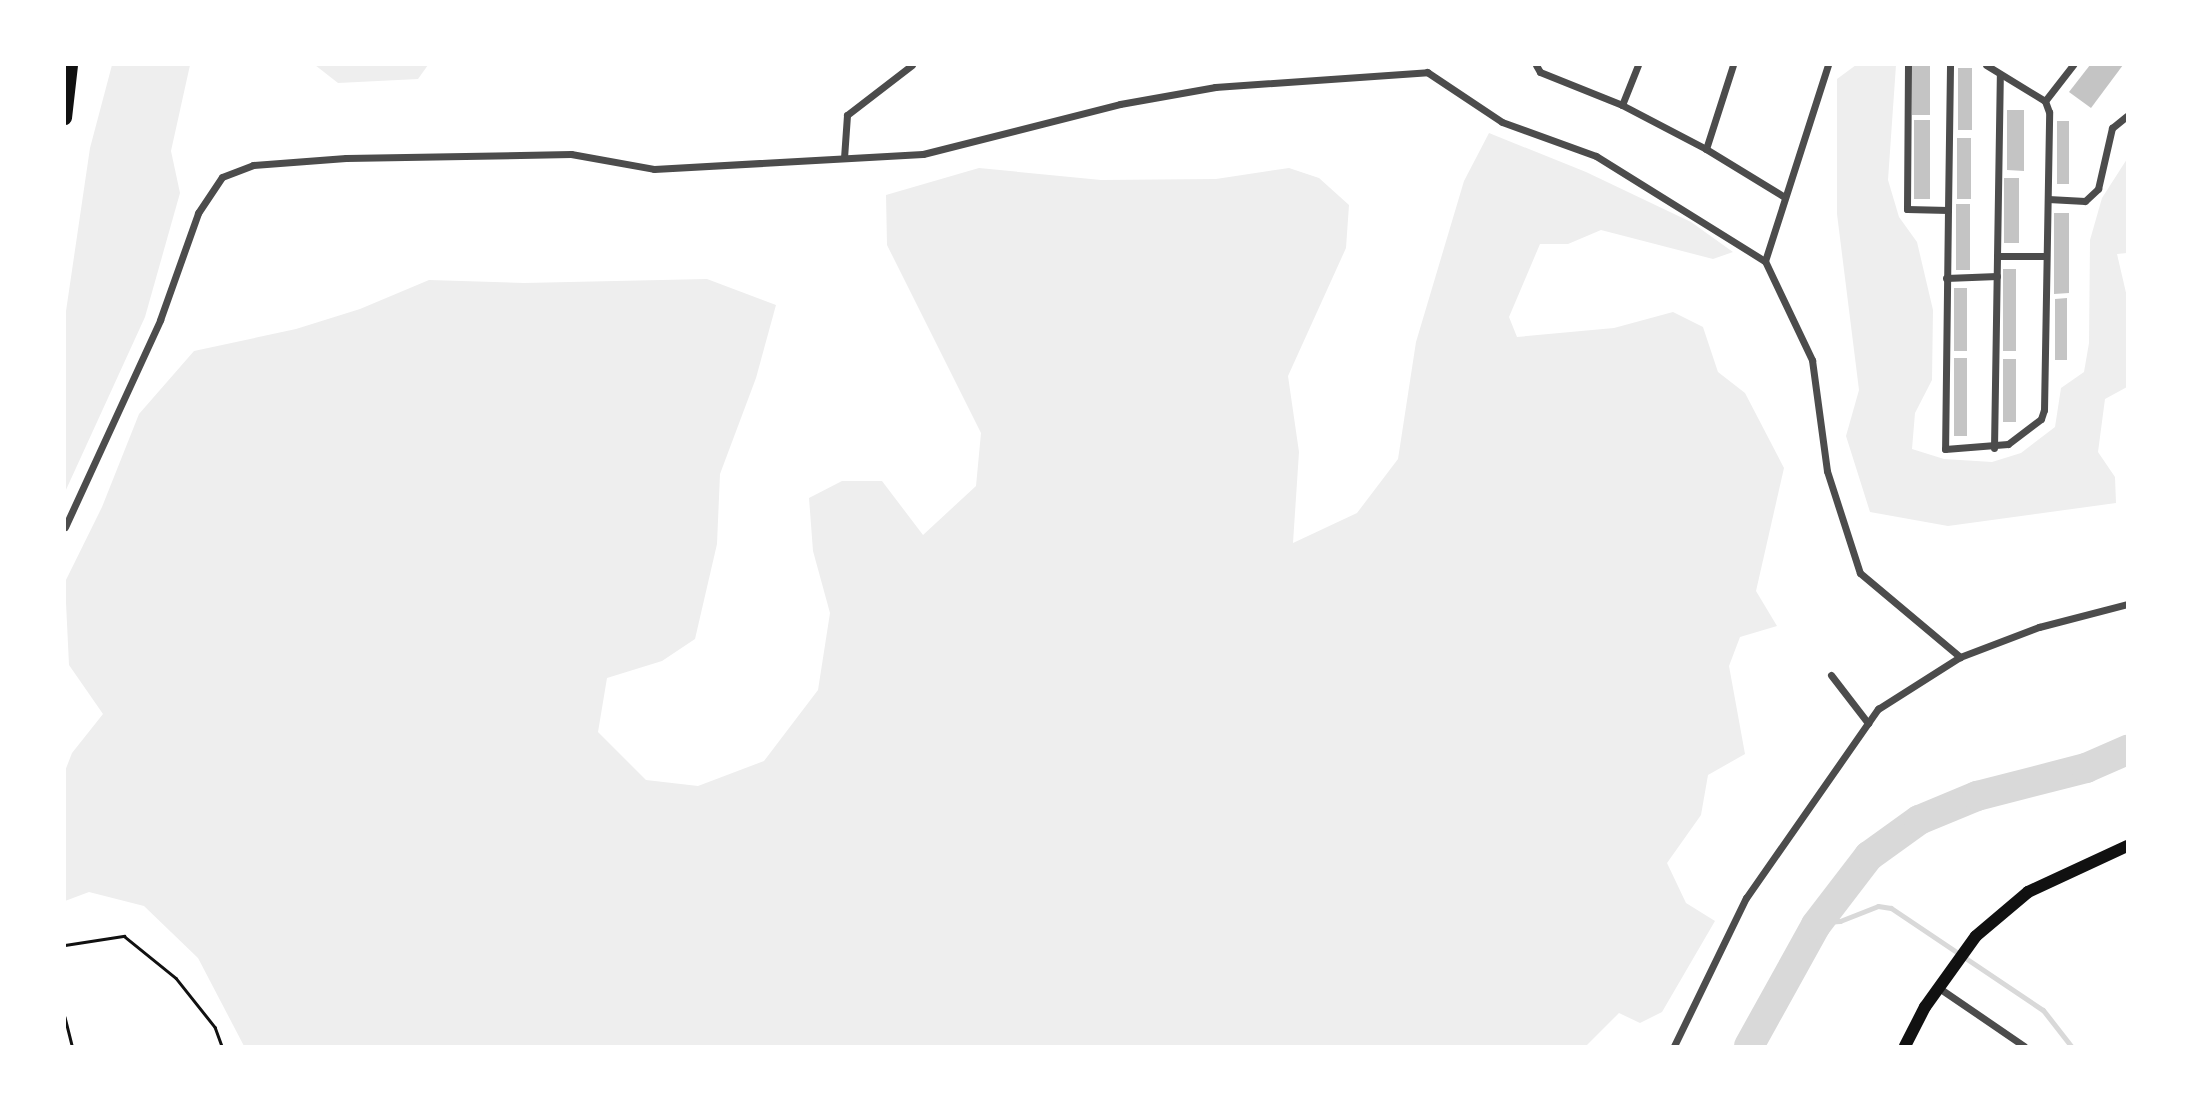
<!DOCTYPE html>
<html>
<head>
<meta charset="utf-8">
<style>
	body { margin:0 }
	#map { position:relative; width:2192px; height:1111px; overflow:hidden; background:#fff; font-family:Manrope,sans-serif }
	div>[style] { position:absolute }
	.green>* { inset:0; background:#eee }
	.stream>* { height:5px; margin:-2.5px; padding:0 2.5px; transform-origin:2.5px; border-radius:2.5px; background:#d9d9d9 }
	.river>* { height:30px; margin:-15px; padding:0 15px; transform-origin:15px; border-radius:15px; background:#d9d9d9 }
	.building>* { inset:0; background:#c4c4c4 }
	.path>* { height:2.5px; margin:-1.25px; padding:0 1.25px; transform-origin:1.25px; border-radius:1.25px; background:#111 }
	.minor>* { height:7px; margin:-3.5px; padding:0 3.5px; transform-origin:3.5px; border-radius:3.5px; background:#4c4c4c }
	.primary>* { height:12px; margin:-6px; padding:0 6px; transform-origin:6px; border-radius:6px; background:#111 }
	.motorway>* { height:14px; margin:-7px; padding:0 7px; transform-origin:7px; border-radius:7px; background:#111 }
	span { translate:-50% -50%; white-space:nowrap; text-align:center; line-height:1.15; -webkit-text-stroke:7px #fff; paint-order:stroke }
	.frame { position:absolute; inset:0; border:66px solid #fff; pointer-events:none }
</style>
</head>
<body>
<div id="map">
	<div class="green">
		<div style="clip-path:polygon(112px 65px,190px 65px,171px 151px,180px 193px,145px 317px,65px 492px,65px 318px,90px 148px)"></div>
		<div style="clip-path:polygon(315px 65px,428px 65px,418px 79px,338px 83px)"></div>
		<div style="clip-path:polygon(1856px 65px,1896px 65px,1888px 180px,1899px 217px,1917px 242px,1933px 310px,1932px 380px,1915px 413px,1912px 449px,1944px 459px,1992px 462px,2021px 453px,2055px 427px,2061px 388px,2084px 372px,2089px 343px,2090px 240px,2102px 198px,2127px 159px,2127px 253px,2117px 254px,2127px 297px,2127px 387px,2105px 399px,2098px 452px,2115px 477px,2116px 503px,1948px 526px,1870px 512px,1846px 436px,1859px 390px,1837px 214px,1837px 79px)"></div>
		<div style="clip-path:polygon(1489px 133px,1586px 172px,1691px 222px,1733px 252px,1713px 259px,1601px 230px,1568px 244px,1540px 244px,1509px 317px,1517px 337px,1614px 328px,1673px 312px,1703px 327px,1718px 372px,1745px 393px,1784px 468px,1756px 591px,1777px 626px,1740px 637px,1729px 666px,1745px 754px,1708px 775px,1701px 815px,1667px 863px,1686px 903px,1715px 921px,1662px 1012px,1640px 1023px,1619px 1013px,1586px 1046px,244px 1046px,198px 958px,144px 906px,89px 892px,65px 901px,65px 771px,72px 753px,103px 714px,69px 665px,65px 582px,102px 507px,139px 414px,194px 351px,296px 329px,360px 309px,429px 280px,524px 283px,707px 279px,776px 305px,756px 378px,720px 474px,717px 544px,695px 639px,662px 661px,607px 678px,598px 732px,646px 780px,698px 786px,764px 761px,818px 690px,830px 613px,813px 551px,809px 498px,842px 481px,882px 481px,923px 535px,976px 486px,981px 433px,887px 245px,886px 195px,979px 168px,1101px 180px,1216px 179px,1289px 168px,1319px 178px,1349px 205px,1346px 248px,1288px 376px,1299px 452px,1293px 543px,1357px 513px,1398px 459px,1416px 342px,1464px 181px)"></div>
	</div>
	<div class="stream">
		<div style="left:1811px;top:923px;width:29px;rotate:-4deg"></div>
		<div style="left:1840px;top:921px;width:41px;rotate:-21.5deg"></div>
		<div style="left:1878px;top:906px;width:13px;rotate:9deg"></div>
		<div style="left:1891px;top:908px;width:183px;rotate:33.9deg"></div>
		<div style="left:2043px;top:1010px;width:46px;rotate:52.1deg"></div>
	</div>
	<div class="river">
		<div style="left:1749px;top:1046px;width:138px;rotate:-61deg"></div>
		<div style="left:1816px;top:925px;width:87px;rotate:-52.5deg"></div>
		<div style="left:1869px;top:856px;width:62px;rotate:-35.8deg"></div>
		<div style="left:1919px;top:820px;width:63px;rotate:-22.5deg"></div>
		<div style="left:1977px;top:796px;width:113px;rotate:-14.4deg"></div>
		<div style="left:2086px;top:768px;width:45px;rotate:-23.7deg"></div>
	</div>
	<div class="building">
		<div style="clip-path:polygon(1912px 65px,1930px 65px,1930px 115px,1912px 115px)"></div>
		<div style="clip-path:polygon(2090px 65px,2123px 65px,2091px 108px,2069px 92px)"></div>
		<div style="clip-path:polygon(1958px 68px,1972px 68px,1972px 130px,1958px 130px)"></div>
		<div style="clip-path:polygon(2007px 110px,2024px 110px,2024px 171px,2007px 170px)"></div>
		<div style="clip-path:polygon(1914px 120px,1930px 120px,1930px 199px,1914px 199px)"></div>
		<div style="clip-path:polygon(2057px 121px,2069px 121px,2069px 184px,2057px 184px)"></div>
		<div style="clip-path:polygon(1957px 138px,1971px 138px,1971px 199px,1957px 199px)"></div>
		<div style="clip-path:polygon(2004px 178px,2019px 178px,2019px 243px,2004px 243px)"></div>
		<div style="clip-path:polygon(1956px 204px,1970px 204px,1970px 270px,1956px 270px)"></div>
		<div style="clip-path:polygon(2054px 213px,2069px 213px,2069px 293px,2054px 294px)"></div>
		<div style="clip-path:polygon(2003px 269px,2016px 269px,2016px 351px,2003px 351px)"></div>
		<div style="clip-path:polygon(1954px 288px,1967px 288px,1967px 351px,1954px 351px)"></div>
		<div style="clip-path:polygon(2067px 298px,2067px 360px,2055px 360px,2055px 299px)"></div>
		<div style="clip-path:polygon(1954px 358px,1967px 358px,1967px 436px,1954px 436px)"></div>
		<div style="clip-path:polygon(2003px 359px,2016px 359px,2016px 422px,2003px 422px)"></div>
	</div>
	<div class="path">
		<div style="left:65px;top:945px;width:60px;rotate:-8.7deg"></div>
		<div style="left:124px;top:936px;width:67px;rotate:38.9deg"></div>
		<div style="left:176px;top:978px;width:63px;rotate:51.5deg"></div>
		<div style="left:215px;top:1027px;width:20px;rotate:70deg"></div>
		<div style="left:65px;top:1017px;width:30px;rotate:76deg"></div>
	</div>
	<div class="minor">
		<div style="left:1536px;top:65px;width:8px;rotate:60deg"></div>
		<div style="left:1540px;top:72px;width:88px;rotate:21.9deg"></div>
		<div style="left:1622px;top:105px;width:95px;rotate:27.6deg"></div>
		<div style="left:1706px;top:149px;width:90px;rotate:31.4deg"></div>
		<div style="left:1908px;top:65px;width:144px;rotate:90.4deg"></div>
		<div style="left:1907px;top:209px;width:41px;rotate:1.4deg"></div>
		<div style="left:1948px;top:210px;width:239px;rotate:90.7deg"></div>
		<div style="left:1945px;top:449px;width:63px;rotate:-4.5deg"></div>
		<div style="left:2008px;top:444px;width:41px;rotate:-37.1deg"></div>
		<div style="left:2041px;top:419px;width:9px;rotate:-72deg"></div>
		<div style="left:2044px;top:410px;width:298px;rotate:-89deg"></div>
		<div style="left:2049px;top:112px;width:12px;rotate:-110deg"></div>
		<div style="left:2045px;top:101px;width:69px;rotate:-148.6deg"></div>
		<div style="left:2045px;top:101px;width:46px;rotate:-52.1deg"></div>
		<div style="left:1622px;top:105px;width:43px;rotate:-68.2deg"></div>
		<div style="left:1706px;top:149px;width:88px;rotate:-72.2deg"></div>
		<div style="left:844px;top:158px;width:43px;rotate:-86deg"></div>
		<div style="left:847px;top:115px;width:82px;rotate:-37.6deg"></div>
		<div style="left:2048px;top:199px;width:37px;rotate:3deg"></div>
		<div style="left:2085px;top:201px;width:18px;rotate:-43deg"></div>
		<div style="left:2098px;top:189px;width:63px;rotate:-77.1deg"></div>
		<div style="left:2112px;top:128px;width:19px;rotate:-39deg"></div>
		<div style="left:1948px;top:210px;width:145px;rotate:-89.2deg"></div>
		<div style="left:1997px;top:256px;width:48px"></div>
		<div style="left:1765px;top:261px;width:206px;rotate:-72.2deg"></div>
		<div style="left:1946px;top:278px;width:51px;rotate:-2.2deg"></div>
		<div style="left:1994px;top:448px;width:373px;rotate:-89.1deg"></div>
		<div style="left:65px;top:527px;width:228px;rotate:-65.3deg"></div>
		<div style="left:160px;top:320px;width:114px;rotate:-70.4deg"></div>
		<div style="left:198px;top:213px;width:43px;rotate:-56.3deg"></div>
		<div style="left:222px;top:177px;width:33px;rotate:-21deg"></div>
		<div style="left:253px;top:165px;width:93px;rotate:-4.3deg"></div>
		<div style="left:346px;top:158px;width:225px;rotate:-1deg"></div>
		<div style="left:571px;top:154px;width:84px;rotate:10.2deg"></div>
		<div style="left:654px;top:169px;width:269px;rotate:-3.2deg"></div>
		<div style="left:923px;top:154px;width:203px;rotate:-14.2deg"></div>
		<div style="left:1120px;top:104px;width:97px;rotate:-10.1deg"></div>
		<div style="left:1215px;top:87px;width:213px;rotate:-4deg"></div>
		<div style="left:1427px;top:72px;width:90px;rotate:33.7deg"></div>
		<div style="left:1502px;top:122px;width:100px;rotate:19.9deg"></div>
		<div style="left:1596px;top:156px;width:199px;rotate:31.9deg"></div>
		<div style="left:1765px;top:261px;width:110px;rotate:64.6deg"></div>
		<div style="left:1812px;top:360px;width:112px;rotate:82.3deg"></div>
		<div style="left:1827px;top:471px;width:107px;rotate:72.1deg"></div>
		<div style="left:1860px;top:573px;width:131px;rotate:40deg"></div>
		<div style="left:1831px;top:675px;width:61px;rotate:52.4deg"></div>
		<div style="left:1939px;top:988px;width:103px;rotate:34.3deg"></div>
		<div style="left:1674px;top:1046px;width:165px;rotate:-64.1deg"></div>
		<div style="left:1746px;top:898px;width:231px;rotate:-55.1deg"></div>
		<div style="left:1878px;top:709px;width:97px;rotate:-32.4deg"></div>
		<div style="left:1960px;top:657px;width:85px;rotate:-20.8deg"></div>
		<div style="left:2039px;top:627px;width:91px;rotate:-14.6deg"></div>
	</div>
	<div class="primary">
		<div style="left:1905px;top:1046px;width:44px;rotate:-62.9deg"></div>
		<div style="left:1925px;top:1007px;width:87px;rotate:-54.3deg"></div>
		<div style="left:1976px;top:936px;width:68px;rotate:-40.2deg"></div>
		<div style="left:2028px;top:892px;width:109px;rotate:-24.9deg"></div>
	</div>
	<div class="motorway">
		<div style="left:65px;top:118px;width:53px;rotate:-83.5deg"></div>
	</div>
	<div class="frame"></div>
</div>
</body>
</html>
